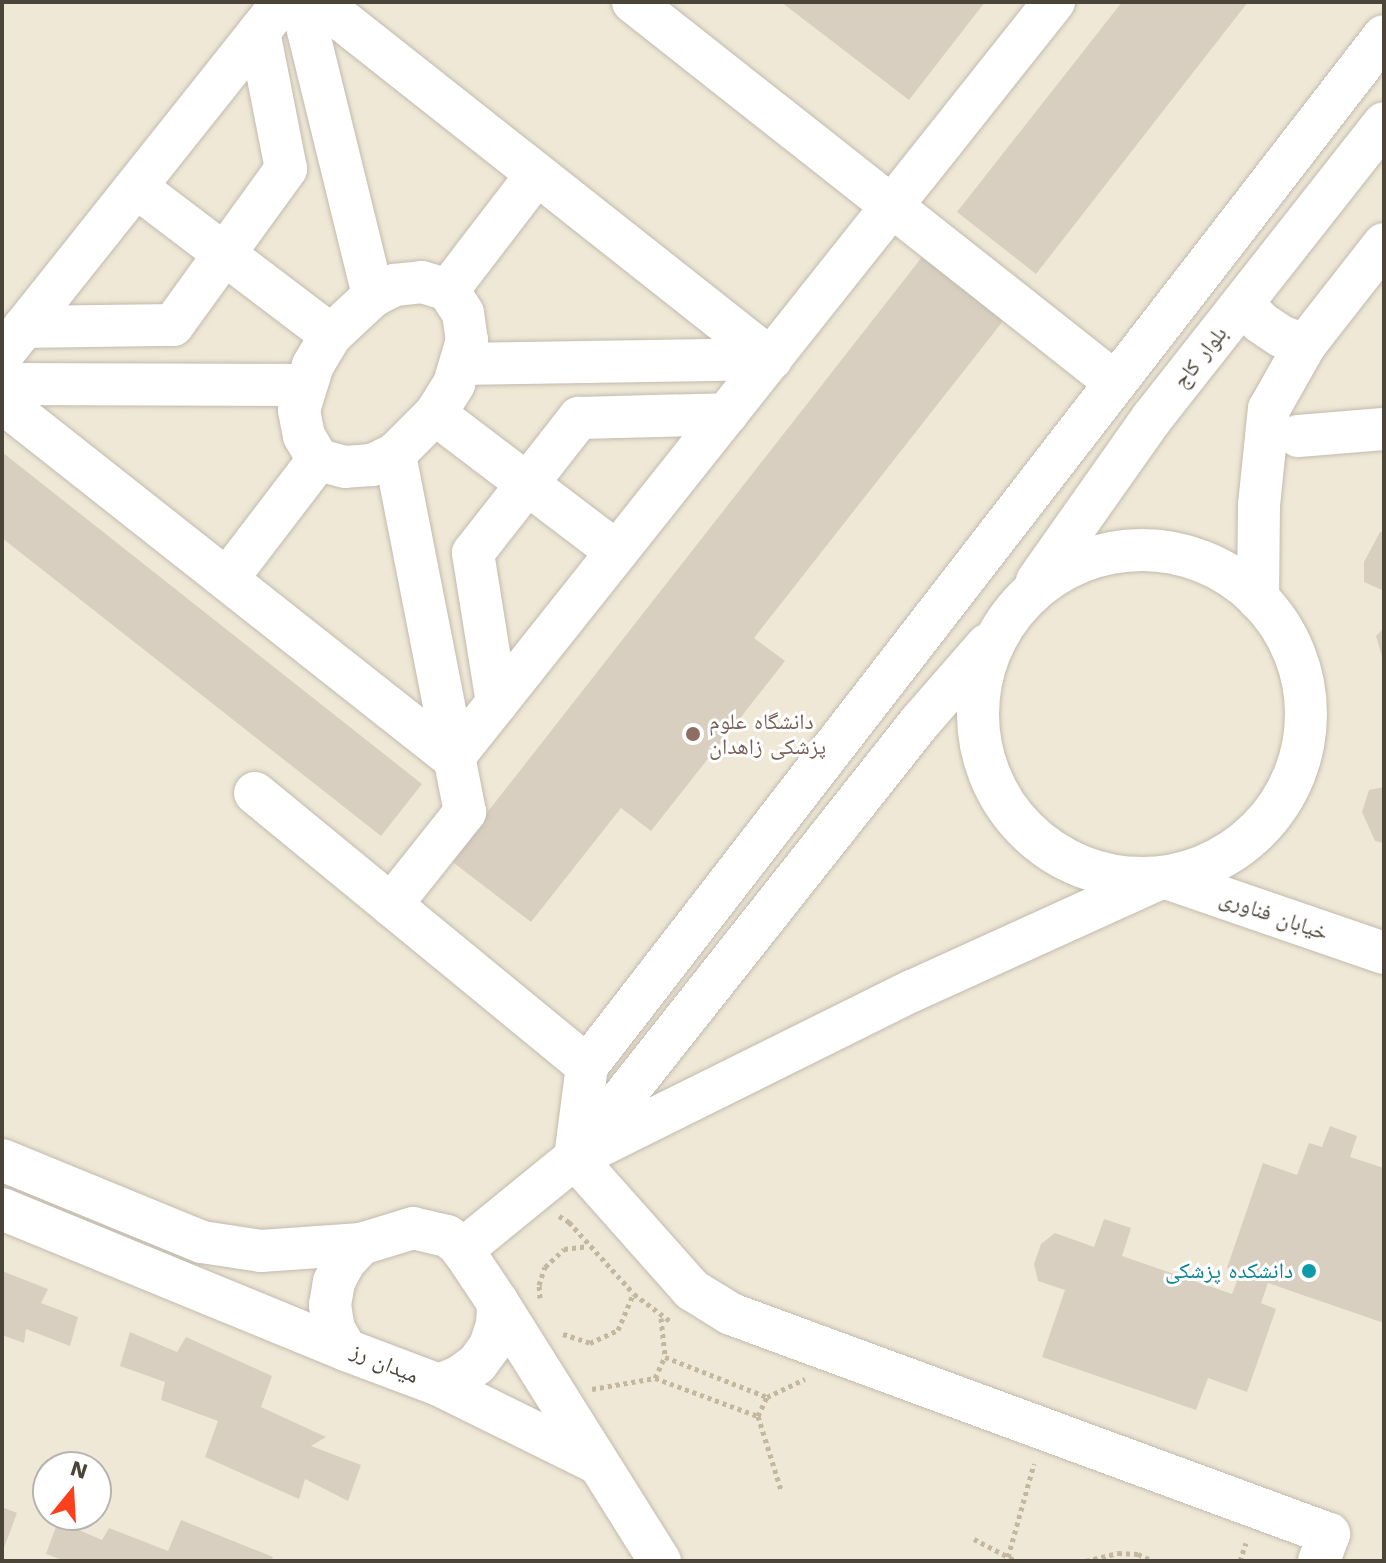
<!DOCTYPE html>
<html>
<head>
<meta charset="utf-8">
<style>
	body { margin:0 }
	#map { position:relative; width:1386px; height:1563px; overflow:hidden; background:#f6f3ec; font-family:"Work Sans","Noto Naskh Arabic",sans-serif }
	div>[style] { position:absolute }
	.education>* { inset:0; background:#efe8d6 }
	.building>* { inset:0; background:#d8cfc1 }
	.path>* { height:5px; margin-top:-2.5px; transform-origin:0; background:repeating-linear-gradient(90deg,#c4b79f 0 4px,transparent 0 8px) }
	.roads { filter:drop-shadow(0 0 2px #c2bbae) drop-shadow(0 0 2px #c2bbae) }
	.minor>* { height:42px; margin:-21px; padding:0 21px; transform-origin:21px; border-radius:21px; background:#fff }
	.minor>.ring { margin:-21px; padding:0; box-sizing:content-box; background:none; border:42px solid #fff; border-radius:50% }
	.dots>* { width:22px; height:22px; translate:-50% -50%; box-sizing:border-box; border:4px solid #fff; border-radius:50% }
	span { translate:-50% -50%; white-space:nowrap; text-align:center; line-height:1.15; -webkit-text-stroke:6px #fff; paint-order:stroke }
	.street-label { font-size:22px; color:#4b4439 }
	.education-label { font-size:22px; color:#785e54 }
	.left { translate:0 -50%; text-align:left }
	.culture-label { font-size:22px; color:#0d838f }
	.right { translate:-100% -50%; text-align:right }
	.frame { position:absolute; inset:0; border:4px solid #4b4439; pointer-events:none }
	.north { position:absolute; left:32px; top:1451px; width:80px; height:80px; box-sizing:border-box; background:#fff; border:2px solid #b7b4b0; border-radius:50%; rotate:18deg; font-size:22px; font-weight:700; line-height:32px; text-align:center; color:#4b4439 }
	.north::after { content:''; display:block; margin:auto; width:28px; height:36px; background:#fc3f1d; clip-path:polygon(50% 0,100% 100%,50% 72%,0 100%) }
</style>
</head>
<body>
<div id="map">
	<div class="education">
		<div style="clip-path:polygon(evenodd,2px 2px,1384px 2px,1384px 1561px,2px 1561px,2px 2px,48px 1467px,96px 1467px,96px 1515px,48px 1515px,48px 1467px)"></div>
	</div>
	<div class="building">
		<div style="clip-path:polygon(781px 2px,985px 2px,909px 100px)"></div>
		<div style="clip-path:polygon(1122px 2px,1248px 2px,1036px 274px,957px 212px)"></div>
		<div style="clip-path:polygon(922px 257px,1003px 321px,754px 638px,785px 661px,651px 831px,621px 808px,531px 922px,450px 860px)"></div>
		<div style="clip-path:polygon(2px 452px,422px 784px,381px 836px,2px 538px)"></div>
		<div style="clip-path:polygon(1384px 531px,1384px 591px,1364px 582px,1364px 562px,1380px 532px)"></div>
		<div style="clip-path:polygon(1384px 628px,1384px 659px,1383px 660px,1376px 636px)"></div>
		<div style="clip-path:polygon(1384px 787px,1384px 843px,1375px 841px,1362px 812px,1369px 790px)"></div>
		<div style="clip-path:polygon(1330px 1126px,1357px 1136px,1350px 1157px,1384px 1168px,1384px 1323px,1268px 1283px,1261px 1303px,1276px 1309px,1247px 1392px,1208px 1378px,1196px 1410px,1042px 1357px,1065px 1290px,1038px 1281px,1034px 1264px,1041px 1244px,1055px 1233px,1094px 1247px,1104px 1219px,1131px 1228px,1122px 1256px,1232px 1294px,1240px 1273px,1227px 1268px,1263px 1163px,1297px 1175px,1309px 1143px,1322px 1147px)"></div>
		<div style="clip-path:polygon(2px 1271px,48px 1289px,41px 1303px,78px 1317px,70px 1346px,26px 1329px,24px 1343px,2px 1335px)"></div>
		<div style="clip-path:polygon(130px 1332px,177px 1352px,186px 1337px,272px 1376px,261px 1407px,326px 1437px,311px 1446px,361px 1465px,348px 1501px,305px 1479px,299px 1499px,205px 1457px,218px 1421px,161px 1400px,165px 1382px,120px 1366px)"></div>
		<div style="clip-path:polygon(2px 1507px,17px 1513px,2px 1553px)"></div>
		<div style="clip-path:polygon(181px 1520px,273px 1557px,271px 1561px,65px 1561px,46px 1554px,58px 1521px,102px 1540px,109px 1528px,168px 1551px)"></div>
	</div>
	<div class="path">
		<div style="left:559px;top:1216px;width:12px;rotate:31deg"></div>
		<div style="left:569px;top:1222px;width:97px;rotate:47.9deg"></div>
		<div style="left:634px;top:1294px;width:45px;rotate:36.9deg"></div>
		<div style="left:540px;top:1298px;width:13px;rotate:-94deg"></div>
		<div style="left:539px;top:1285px;width:19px;rotate:-72deg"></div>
		<div style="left:545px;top:1267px;width:26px;rotate:-43deg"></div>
		<div style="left:564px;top:1249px;width:23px;rotate:-7deg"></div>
		<div style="left:661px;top:1318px;width:39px;rotate:84deg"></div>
		<div style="left:665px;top:1357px;width:110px;rotate:21.4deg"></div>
		<div style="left:767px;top:1397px;width:42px;rotate:-25.3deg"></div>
		<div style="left:563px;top:1334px;width:28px;rotate:18deg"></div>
		<div style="left:590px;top:1343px;width:31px;rotate:-25deg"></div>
		<div style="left:618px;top:1330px;width:38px;rotate:-67deg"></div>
		<div style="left:655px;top:1378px;width:23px;rotate:-65deg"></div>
		<div style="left:592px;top:1389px;width:64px;rotate:-9.9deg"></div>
		<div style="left:655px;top:1378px;width:110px;rotate:20.3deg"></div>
		<div style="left:758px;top:1416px;width:77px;rotate:72.7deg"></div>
		<div style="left:758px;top:1416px;width:21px;rotate:-65deg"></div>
		<div style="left:974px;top:1539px;width:47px;rotate:27.6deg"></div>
		<div style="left:1008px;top:1557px;width:97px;rotate:-74.4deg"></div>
		<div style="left:1086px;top:1561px;width:33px;rotate:-14deg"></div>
		<div style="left:1118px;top:1553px;width:20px;rotate:3deg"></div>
		<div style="left:1138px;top:1554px;width:17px;rotate:25deg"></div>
		<div style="left:1240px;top:1561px;width:19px;rotate:-72deg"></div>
	</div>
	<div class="roads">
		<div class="minor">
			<div style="left:301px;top:2px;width:303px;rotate:76.2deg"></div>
			<div style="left:319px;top:2px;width:576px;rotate:38.3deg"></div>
			<div style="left:633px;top:2px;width:615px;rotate:38.27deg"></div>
			<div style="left:136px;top:187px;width:245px;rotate:37.2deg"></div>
			<div style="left:422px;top:282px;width:27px;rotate:17deg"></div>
			<div style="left:448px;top:290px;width:27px;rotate:57deg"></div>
			<div style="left:463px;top:313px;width:27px;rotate:82deg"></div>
			<div style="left:467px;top:340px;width:46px;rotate:106.5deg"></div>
			<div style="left:454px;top:384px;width:36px;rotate:122deg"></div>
			<div style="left:435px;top:414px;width:57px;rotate:135deg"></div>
			<div style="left:395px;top:454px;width:25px;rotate:154deg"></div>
			<div style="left:372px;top:465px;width:27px;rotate:176deg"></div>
			<div style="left:345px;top:467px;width:28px;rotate:-165deg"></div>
			<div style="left:318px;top:460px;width:28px;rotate:-120deg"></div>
			<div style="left:304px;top:436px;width:26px;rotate:-101deg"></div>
			<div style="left:299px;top:410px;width:47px;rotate:-72.7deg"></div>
			<div style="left:313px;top:365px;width:35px;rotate:-59deg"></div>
			<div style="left:331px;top:335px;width:57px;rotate:-42.9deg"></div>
			<div style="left:373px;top:296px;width:25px;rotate:-27deg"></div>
			<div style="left:395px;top:285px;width:27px;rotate:-6deg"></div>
			<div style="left:448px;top:290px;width:146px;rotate:-52.5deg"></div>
			<div style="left:1243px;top:303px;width:25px;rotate:48deg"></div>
			<div style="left:1260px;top:322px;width:25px;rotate:34deg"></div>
			<div style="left:1281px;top:336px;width:26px;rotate:21deg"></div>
			<div style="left:24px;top:327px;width:149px;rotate:-0.8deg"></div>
			<div style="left:173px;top:325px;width:193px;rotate:-54.1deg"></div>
			<div style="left:286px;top:169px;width:140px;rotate:-101.1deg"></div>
			<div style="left:2px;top:355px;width:451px;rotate:-51.5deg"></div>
			<div style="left:463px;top:364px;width:308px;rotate:-0.9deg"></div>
			<div style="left:2px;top:384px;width:302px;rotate:0.2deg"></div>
			<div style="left:2px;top:402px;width:575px;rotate:38.29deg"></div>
			<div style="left:435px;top:414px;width:228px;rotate:37.2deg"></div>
			<div style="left:1298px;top:436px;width:86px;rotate:-4.7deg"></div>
			<div class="ring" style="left:978px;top:550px;width:286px;height:286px"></div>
			<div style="left:227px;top:579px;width:150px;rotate:-52.6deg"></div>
			<div style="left:1037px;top:581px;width:199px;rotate:-54.8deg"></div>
			<div style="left:1152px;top:418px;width:375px;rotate:-51.8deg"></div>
			<div style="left:1258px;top:599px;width:94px;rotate:-89.4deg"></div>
			<div style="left:1259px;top:505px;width:97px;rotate:-84.1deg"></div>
			<div style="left:1269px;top:409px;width:73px;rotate:-60.6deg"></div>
			<div style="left:1305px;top:345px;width:128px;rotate:-52deg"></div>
			<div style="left:497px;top:703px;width:152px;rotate:-99.1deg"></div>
			<div style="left:473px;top:553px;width:172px;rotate:-51.9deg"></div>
			<div style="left:579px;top:418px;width:148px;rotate:-1.5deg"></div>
			<div style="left:453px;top:758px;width:966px;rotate:-51.52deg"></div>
			<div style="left:255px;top:793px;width:430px;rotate:39.4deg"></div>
			<div style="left:391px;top:905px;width:119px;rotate:-51.5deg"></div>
			<div style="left:465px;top:812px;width:365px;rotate:-101.1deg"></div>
			<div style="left:575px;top:1158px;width:376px;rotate:-26.4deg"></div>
			<div style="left:912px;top:991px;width:276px;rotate:-24.4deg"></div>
			<div style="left:1163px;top:877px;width:234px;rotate:19deg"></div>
			<div style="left:2px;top:1160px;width:216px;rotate:22.3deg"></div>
			<div style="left:202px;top:1242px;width:60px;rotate:8.7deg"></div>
			<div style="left:261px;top:1251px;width:100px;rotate:-4deg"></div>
			<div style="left:2px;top:1209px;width:372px;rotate:22.3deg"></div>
			<div style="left:462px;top:1250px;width:146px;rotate:-39.2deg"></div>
			<div style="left:575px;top:1158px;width:556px;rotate:-51.65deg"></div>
			<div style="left:920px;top:722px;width:102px;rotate:-49deg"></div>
			<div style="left:498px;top:1303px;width:305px;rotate:57.9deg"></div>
			<div style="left:439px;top:1385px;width:22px;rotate:-22deg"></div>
			<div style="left:459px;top:1377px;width:22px;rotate:-36deg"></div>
			<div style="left:477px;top:1364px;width:22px;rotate:-54deg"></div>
			<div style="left:490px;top:1346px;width:22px;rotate:-72deg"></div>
			<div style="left:497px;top:1325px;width:22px;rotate:-87deg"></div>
			<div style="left:498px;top:1303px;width:69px;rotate:-123.7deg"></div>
			<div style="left:460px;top:1246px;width:16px;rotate:-142deg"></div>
			<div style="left:447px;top:1236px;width:35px;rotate:-167deg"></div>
			<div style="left:413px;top:1228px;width:54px;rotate:162.9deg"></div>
			<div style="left:361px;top:1244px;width:23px;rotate:133deg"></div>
			<div style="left:345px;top:1261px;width:24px;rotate:118deg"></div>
			<div style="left:334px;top:1282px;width:23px;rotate:100deg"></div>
			<div style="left:330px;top:1305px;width:24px;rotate:81deg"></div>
			<div style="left:334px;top:1329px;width:24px;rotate:60deg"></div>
			<div style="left:346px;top:1350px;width:99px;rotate:20.6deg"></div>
			<div style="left:439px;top:1385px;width:176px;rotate:26.3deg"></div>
			<div style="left:1319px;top:1561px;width:29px;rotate:-70deg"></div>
			<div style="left:1329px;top:1534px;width:637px;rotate:-159.8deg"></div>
			<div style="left:731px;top:1314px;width:46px;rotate:-148.4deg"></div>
			<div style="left:692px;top:1290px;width:176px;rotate:-131.6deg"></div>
			<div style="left:575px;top:1158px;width:93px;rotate:-82.6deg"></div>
			<div style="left:587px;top:1066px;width:1302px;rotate:-52.27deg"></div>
		</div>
	</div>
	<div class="dots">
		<div style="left:693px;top:734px;background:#8d6e63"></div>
		<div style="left:1309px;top:1271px;background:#0f9aa8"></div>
	</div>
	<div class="street-label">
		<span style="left:1200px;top:357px;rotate:-52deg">بلوار کاج</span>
		<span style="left:1274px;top:915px;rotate:19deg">خیابان فناوری</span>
		<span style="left:385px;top:1363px;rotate:23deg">میدان رز</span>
	</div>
	<div class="education-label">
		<span class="left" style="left:709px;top:734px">دانشگاه علوم<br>پزشکی زاهدان</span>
	</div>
	<div class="culture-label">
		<span class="right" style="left:1293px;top:1271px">دانشکده پزشکی</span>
	</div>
	<div class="frame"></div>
	<div class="north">N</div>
</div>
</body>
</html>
